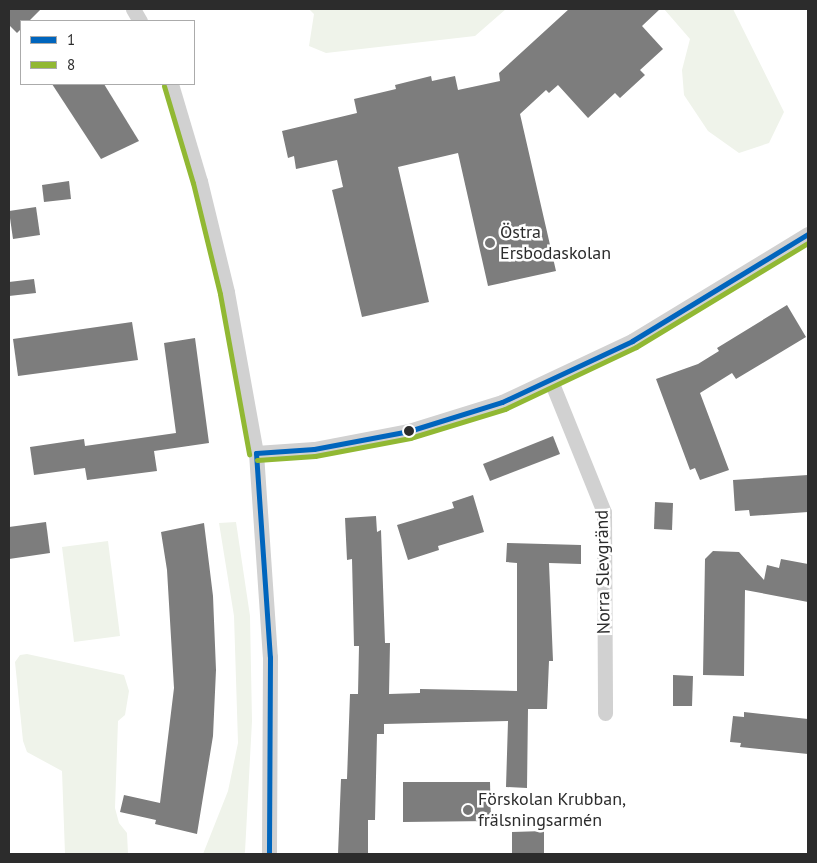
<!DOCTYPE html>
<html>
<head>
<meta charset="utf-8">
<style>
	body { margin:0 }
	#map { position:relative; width:817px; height:863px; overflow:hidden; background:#fff; font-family:"PT Sans",sans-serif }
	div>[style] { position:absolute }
	.green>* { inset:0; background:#eff3ea }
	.building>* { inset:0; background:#7d7d7d }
	.minor>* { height:15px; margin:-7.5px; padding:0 7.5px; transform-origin:7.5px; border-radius:7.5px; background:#d1d1d1 }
	.bus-1>* { height:5px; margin:-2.5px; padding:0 2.5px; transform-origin:2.5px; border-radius:2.5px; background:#0065bd }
	.bus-2>* { height:5px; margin:-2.5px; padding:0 2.5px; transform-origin:2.5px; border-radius:2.5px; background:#91b833 }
	.dots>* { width:14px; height:14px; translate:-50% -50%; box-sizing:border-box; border:2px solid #fff; border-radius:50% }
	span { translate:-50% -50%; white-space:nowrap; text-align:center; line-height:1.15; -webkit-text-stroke:5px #fff; paint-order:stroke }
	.poi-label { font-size:18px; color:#2c2c2c }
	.left { translate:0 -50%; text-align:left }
	.street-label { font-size:18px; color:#2c2c2c }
	.frame { position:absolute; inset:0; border:10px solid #2c2c2c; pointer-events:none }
	.legend { position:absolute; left:20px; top:20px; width:175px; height:65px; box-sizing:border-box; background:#fff; border:1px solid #ababab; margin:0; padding:6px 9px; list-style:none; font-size:15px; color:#2c2c2c }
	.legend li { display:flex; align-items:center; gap:10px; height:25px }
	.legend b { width:25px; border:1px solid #ababab }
</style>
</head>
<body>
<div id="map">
	<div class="green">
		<div style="clip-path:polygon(309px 9px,506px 9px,475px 36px,326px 53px,309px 46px,314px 14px)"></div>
		<div style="clip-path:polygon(664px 9px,733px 9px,784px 112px,769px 143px,739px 153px,708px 131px,684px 95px,682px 70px,690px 39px)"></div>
		<div style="clip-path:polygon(236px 522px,250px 616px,252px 721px,245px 852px,244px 854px,203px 854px,228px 791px,238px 743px,234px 616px,219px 523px)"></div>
		<div style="clip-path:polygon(108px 541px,120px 636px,74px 642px,62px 547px)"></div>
		<div style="clip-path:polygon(27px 654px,124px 675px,129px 691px,125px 715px,118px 721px,115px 808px,119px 823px,127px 833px,128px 854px,65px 854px,62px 771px,27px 752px,23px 741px,15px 662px,20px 655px)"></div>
	</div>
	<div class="building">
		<div style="clip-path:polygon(9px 9px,41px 9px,29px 21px,21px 21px,21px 29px,17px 33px,9px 25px)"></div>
		<div style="clip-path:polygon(569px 9px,660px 9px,642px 26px,663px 49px,640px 70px,645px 75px,620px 98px,615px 93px,588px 118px,558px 85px,549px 93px,546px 90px,520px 114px,556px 271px,488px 286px,458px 153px,398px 167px,429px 302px,362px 317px,332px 190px,343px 187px,337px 160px,296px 169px,294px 156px,288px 158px,282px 131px,357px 113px,354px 99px,396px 89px,395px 85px,431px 76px,432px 81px,455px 76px,458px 90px,500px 81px,499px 73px)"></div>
		<div style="clip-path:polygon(52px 84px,104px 84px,139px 141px,101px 159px)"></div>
		<div style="clip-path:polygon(69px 181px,71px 199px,44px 202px,42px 185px)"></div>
		<div style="clip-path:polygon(36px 207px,40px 235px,13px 239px,9px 211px)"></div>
		<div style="clip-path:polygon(34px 279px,36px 293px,9px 296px,9px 282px)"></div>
		<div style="clip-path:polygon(787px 305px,806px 337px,736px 379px,732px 373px,700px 393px,729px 470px,700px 480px,695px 468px,690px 470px,656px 379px,698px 364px,719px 351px,717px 348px)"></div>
		<div style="clip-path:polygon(132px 322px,138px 360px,18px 376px,13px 339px)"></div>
		<div style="clip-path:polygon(195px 338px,209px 443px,154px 451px,157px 471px,87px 480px,85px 468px,34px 475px,30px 447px,84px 439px,85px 446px,176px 433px,164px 343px)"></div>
		<div style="clip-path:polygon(553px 436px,560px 454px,490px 481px,483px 464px)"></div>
		<div style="clip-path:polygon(808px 475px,808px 512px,750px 516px,749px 510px,735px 511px,733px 480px)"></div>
		<div style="clip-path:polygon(473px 495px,484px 532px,438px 546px,439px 550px,408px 560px,397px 525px,454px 508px,452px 502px)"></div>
		<div style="clip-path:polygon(655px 502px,673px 503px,672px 530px,654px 529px)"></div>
		<div style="clip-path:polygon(376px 516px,377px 532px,381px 530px,385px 643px,390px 643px,389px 694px,420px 693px,420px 689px,517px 691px,517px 563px,506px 562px,507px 543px,581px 545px,581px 564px,549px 563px,553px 661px,549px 661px,547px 709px,528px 709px,527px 788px,506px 787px,508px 721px,384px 724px,384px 734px,377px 734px,375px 820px,368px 820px,368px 854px,338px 854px,341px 779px,347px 779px,350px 694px,358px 694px,359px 646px,354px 646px,352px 559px,347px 560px,345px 518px)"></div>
		<div style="clip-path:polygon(46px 522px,50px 553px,9px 559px,9px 527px)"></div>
		<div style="clip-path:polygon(204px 523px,213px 596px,216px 670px,213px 736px,197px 834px,155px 824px,156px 820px,120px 812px,124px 795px,160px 803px,174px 688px,167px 570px,161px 532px)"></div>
		<div style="clip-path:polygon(713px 551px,739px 552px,764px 580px,767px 565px,779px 568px,781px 559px,808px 564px,808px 602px,745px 590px,744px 676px,703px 675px,705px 559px)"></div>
		<div style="clip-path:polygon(673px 675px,693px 676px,692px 706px,673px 706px)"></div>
		<div style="clip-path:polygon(744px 712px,808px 719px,808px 754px,740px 747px,741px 743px,730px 742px,733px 716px,744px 717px)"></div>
		<div style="clip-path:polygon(403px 782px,490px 782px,491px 821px,403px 822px)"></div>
		<div style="clip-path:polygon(544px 831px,544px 854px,512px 854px,512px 832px)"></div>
	</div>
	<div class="minor">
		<div style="left:133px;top:9px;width:14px;rotate:60deg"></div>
		<div style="left:171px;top:84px;width:101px;rotate:73.4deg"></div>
		<div style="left:200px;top:181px;width:114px;rotate:76.3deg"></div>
		<div style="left:227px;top:292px;width:164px;rotate:79.8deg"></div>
		<div style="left:256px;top:453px;width:204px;rotate:86.1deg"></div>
		<div style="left:270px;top:657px;width:197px;rotate:90.3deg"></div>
		<div style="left:551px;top:381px;width:141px;rotate:68deg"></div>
		<div style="left:604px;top:512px;width:201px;rotate:89.7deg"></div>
		<div style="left:256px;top:453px;width:58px;rotate:-3.9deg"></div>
		<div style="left:314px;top:449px;width:97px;rotate:-10.7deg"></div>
		<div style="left:409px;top:431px;width:97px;rotate:-17.3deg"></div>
		<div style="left:502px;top:402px;width:144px;rotate:-25.1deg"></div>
		<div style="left:632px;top:341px;width:206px;rotate:-31.3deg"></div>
	</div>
	<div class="bus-1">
		<div style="left:256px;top:453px;width:58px;rotate:-3.9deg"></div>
		<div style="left:314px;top:449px;width:97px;rotate:-10.7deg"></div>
		<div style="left:409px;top:431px;width:97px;rotate:-17.3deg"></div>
		<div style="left:502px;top:402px;width:144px;rotate:-25.1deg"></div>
		<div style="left:632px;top:341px;width:206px;rotate:-31.3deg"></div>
		<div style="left:256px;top:453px;width:204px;rotate:86.1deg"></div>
		<div style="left:270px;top:657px;width:197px;rotate:90.3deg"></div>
	</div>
	<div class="bus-2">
		<div style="left:164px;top:86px;width:101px;rotate:73.4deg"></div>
		<div style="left:193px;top:183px;width:114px;rotate:76.3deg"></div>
		<div style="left:220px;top:294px;width:163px;rotate:79.7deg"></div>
		<div style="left:257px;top:460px;width:58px;rotate:-3.9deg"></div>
		<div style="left:315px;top:456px;width:97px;rotate:-10.7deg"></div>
		<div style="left:410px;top:438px;width:99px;rotate:-17deg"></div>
		<div style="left:505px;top:409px;width:145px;rotate:-25.3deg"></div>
		<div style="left:636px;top:347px;width:201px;rotate:-31.2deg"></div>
	</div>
	<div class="dots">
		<div style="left:490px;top:243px;background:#767676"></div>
		<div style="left:409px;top:431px;background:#2c2c2c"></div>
		<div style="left:468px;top:810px;background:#767676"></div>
	</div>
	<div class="poi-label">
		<span class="left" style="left:500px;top:243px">Östra<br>Ersbodaskolan</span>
		<span class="left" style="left:478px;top:810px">Förskolan Krubban,<br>frälsningsarmén</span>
	</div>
	<div class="street-label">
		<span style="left:603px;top:572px;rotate:-91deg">Norra Slevgränd</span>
	</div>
	<div class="frame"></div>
	<ul class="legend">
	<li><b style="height:6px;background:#0065bd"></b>1</li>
	<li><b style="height:6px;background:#91b833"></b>8</li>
	</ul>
</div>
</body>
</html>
